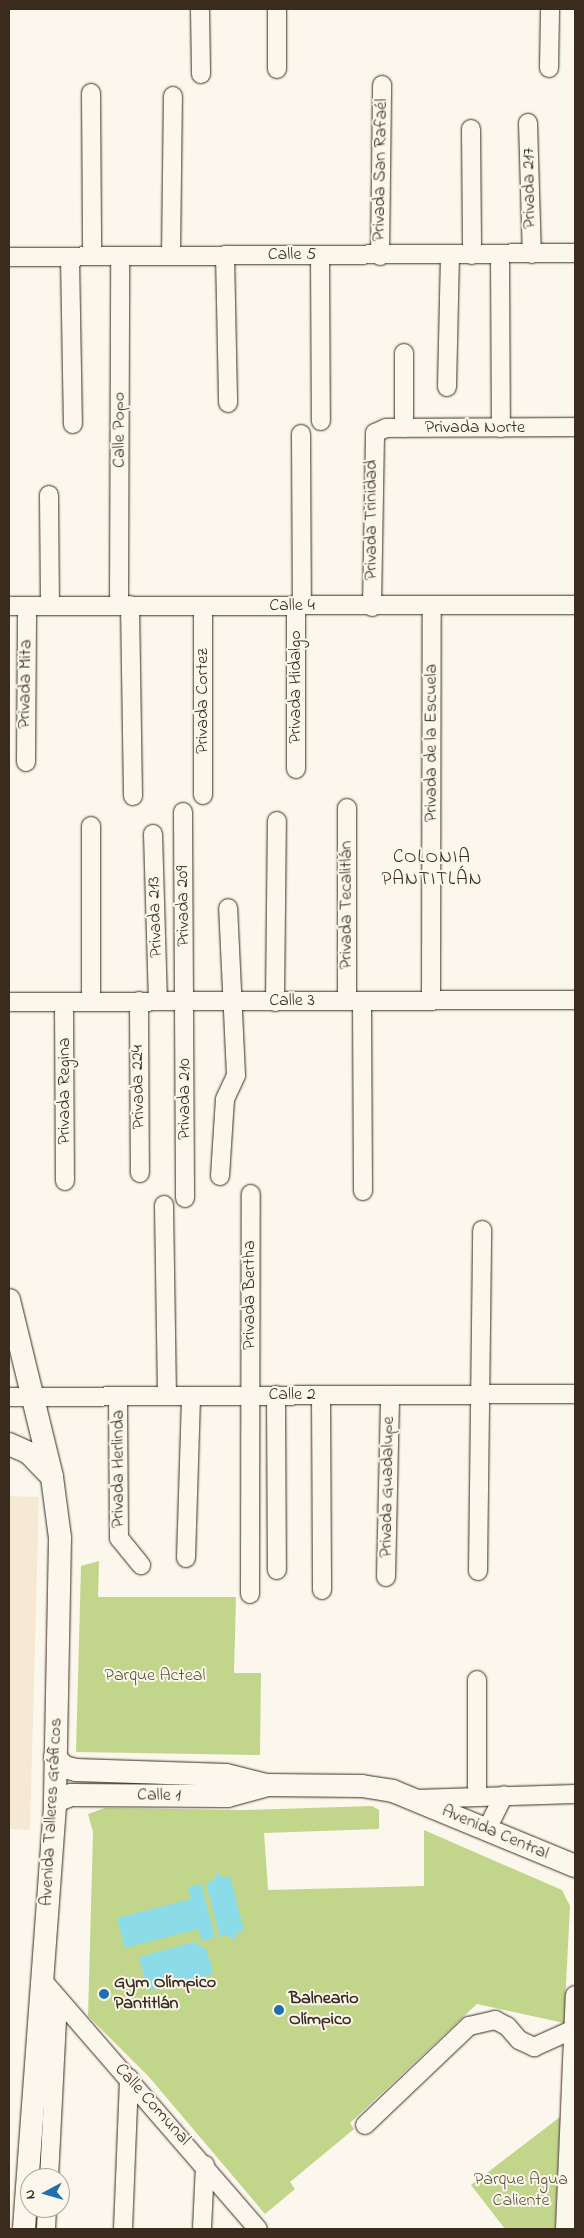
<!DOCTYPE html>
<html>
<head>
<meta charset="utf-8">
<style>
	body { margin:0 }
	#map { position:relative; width:584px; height:2238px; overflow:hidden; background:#fbf7ec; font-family:"Indie Flower",sans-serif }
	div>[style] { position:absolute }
	.built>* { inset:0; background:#f6e9d4 }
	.green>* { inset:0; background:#c2d68b }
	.water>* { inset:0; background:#8bdbe8 }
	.roads { filter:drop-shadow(0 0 1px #3b2a1e) drop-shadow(0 0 1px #3b2a1e) }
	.minor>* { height:18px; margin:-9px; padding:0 9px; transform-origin:9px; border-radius:9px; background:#fbf7ec }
	.major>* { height:22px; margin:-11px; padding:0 11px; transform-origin:11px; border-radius:11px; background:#fbf7ec }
	.dots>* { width:14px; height:14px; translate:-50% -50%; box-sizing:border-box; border:2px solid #fbf7ec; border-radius:50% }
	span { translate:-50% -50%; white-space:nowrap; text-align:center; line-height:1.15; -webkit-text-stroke:4px #fbf7ec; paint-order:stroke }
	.street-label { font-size:18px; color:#3b2a1e }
	.park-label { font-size:18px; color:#5d5539 }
	.poi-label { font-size:18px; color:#3b2a1e; font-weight:700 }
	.left { translate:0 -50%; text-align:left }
	.neighbourhood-label { font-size:19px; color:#3b2a1e; letter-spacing:1px }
	.frame { position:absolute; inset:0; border:10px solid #3b2a1e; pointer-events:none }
	.north { position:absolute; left:20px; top:2168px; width:50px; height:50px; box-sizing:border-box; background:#fbf7ec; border:1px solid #aea59a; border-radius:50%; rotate:264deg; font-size:14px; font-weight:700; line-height:20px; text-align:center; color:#3b2a1e }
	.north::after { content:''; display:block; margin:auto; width:18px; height:22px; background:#1f6fb2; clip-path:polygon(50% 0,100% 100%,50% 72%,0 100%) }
</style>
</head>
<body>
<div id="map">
	<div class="built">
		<div style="clip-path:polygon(9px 1496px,39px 1497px,30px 1830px,9px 1829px)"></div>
	</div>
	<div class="green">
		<div style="clip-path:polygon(99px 1561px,98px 1597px,236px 1597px,234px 1673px,261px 1673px,260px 1755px,76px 1752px,81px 1566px)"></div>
		<div style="clip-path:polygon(372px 1806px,379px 1810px,379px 1829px,264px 1833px,268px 1890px,424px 1886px,424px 1830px,562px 1890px,570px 1906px,564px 2023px,477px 2004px,350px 2123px,354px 2129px,290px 2182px,295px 2189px,265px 2214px,149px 2077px,88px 2016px,93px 1832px,88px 1814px,105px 1808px,245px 1810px)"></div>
		<div style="clip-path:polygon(560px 2117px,555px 2229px,505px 2229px,471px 2185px)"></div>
	</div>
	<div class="water">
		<div style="clip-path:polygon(217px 1873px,224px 1878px,230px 1876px,244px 1930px,238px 1932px,234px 1940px,227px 1935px,220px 1937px,206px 1883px,213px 1881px)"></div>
		<div style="clip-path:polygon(201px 1884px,215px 1937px,202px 1941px,198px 1929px,125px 1948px,117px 1918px,191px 1899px,188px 1887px)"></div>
		<div style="clip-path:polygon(194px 1942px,207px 1950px,213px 1974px,148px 1991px,139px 1957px)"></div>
	</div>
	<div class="roads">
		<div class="minor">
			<div style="left:200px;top:9px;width:65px;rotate:89.1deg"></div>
			<div style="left:277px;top:9px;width:60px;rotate:90deg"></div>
			<div style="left:549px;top:68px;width:59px;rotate:-89deg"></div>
			<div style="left:91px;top:93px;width:163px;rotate:89.6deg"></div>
			<div style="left:528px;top:123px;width:131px;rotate:88.3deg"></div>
			<div style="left:471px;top:129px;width:126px;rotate:89.5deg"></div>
			<div style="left:500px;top:254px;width:174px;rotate:89.7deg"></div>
			<div style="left:171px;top:255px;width:159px;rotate:-89.3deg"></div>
			<div style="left:225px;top:255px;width:148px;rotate:88.8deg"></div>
			<div style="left:320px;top:255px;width:166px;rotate:89.7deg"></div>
			<div style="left:380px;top:256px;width:171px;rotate:-89.3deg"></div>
			<div style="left:9px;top:257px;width:566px;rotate:-0.4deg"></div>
			<div style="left:70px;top:257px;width:167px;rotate:89deg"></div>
			<div style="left:404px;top:353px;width:75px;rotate:90deg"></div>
			<div style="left:447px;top:387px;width:131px;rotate:-88.7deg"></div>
			<div style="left:301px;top:434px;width:172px;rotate:89.7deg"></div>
			<div style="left:49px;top:495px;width:111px;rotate:89.5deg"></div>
			<div style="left:119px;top:605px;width:349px;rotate:-89.8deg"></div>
			<div style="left:130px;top:605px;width:191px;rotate:89.1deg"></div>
			<div style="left:9px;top:606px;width:566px;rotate:-0.1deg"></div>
			<div style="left:296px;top:606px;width:163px;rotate:90deg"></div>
			<div style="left:372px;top:607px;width:174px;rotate:-89deg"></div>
			<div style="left:375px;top:433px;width:12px;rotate:-24deg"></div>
			<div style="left:386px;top:428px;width:189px;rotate:-0.3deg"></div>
			<div style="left:26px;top:762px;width:156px;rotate:-89.6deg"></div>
			<div style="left:203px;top:795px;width:189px;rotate:-90deg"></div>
			<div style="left:183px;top:812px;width:386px;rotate:89.7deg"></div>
			<div style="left:91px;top:826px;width:175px;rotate:90deg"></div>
			<div style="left:153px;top:834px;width:167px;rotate:88.3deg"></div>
			<div style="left:431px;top:1000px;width:393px;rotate:-89.9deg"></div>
			<div style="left:139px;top:1001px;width:172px;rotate:89.7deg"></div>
			<div style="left:347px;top:1001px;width:193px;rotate:-90deg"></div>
			<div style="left:362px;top:1001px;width:190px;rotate:89.7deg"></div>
			<div style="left:9px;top:1002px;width:566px;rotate:-0.2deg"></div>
			<div style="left:64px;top:1002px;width:179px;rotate:89.7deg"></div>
			<div style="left:275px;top:1002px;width:181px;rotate:-89.4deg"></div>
			<div style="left:220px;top:1176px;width:77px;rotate:-86.3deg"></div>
			<div style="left:225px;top:1099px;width:26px;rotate:-65deg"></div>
			<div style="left:236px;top:1075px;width:167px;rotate:-92.7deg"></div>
			<div style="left:164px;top:1205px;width:191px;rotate:89.1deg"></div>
			<div style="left:276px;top:1395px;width:175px;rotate:89.7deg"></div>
			<div style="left:321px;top:1395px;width:195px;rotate:89.7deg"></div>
			<div style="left:118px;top:1396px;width:142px;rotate:89.6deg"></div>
			<div style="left:119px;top:1538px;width:35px;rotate:51deg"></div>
			<div style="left:9px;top:1397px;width:566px;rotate:-0.3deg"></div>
			<div style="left:186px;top:1558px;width:161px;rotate:-88.2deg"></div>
			<div style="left:478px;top:1571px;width:341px;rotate:-89.3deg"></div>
			<div style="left:386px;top:1577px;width:181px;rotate:-88.7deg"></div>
			<div style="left:250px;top:1594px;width:400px;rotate:-89.9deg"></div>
			<div style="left:477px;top:1795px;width:115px;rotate:-90deg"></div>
			<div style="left:416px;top:1799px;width:159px;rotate:-1.8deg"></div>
			<div style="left:486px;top:1831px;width:40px;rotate:-63.4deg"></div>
			<div style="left:43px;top:1981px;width:328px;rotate:49.1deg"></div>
			<div style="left:365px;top:2125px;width:144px;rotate:-43.6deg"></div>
			<div style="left:469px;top:2026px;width:27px;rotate:-13deg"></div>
			<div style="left:495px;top:2020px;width:13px;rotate:27deg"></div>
			<div style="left:507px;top:2026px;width:18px;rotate:49deg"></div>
			<div style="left:519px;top:2040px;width:17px;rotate:25deg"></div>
			<div style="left:534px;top:2047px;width:44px;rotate:-24.2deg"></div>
			<div style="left:49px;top:2178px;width:179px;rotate:-87.1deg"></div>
			<div style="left:46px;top:2229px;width:21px;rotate:-87deg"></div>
			<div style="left:123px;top:2229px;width:151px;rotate:-87.7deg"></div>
			<div style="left:202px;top:2229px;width:64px;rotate:-87.3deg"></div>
			<div style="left:565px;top:2229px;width:234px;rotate:-87.6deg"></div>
		</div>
		<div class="major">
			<div style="left:9px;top:1300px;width:182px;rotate:76.3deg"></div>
			<div style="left:52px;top:1477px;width:62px;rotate:82.5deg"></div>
			<div style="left:60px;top:1538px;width:268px;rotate:91.1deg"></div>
			<div style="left:55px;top:1806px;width:424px;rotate:94.2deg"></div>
			<div style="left:9px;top:1444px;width:22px;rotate:24deg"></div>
			<div style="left:29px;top:1453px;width:32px;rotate:46deg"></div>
			<div style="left:55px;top:1757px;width:13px;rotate:48deg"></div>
			<div style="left:64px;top:1767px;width:12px;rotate:14deg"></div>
			<div style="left:76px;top:1770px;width:150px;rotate:1.9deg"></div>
			<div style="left:226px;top:1775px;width:41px;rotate:14deg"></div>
			<div style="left:266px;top:1785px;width:96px;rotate:0.6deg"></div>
			<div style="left:362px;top:1786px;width:31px;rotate:9deg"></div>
			<div style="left:393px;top:1791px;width:197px;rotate:22.4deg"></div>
			<div style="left:55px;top:1806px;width:7px;rotate:-63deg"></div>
			<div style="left:58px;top:1800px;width:14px;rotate:-21deg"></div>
			<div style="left:71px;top:1795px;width:156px;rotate:0.4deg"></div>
			<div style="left:227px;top:1796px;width:39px;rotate:-15deg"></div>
		</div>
	</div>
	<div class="dots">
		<div style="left:104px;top:1994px;background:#1f6fb2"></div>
		<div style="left:279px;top:2010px;background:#1f6fb2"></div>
	</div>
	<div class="street-label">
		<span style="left:381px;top:170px;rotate:-89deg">Privada San Rafaél</span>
		<span style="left:530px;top:188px;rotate:-91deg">Privada 217</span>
		<span style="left:292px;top:255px">Calle 5</span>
		<span style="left:475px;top:428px">Privada Norte</span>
		<span style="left:120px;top:430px;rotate:-90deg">Calle Popo</span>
		<span style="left:372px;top:520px;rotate:-90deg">Privada Trinidad</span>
		<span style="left:292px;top:606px">Calle 4</span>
		<span style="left:26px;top:684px;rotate:-89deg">Privada Mita</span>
		<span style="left:296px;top:687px;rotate:-90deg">Privada Hidalgo</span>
		<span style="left:203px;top:701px;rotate:-90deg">Privada Cortez</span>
		<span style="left:432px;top:743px;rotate:-90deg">Privada de la Escuela</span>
		<span style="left:347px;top:905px;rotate:-90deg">Privada Tecalitlán</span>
		<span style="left:184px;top:906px;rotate:-91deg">Privada 209</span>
		<span style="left:156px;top:917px;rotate:-92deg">Privada 213</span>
		<span style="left:292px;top:1001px">Calle 3</span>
		<span style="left:139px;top:1087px;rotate:-91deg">Privada 224</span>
		<span style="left:65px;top:1091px;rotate:-90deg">Privada Regina</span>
		<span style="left:185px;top:1099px;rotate:-90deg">Privada 210</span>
		<span style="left:250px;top:1295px;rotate:-90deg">Privada Bertha</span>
		<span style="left:292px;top:1395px">Calle 2</span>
		<span style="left:119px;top:1469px;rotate:-90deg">Privada Herlinda</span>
		<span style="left:388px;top:1487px;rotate:-89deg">Privada Guadalupe</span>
		<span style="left:159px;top:1796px;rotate:1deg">Calle 1</span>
		<span style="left:52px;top:1812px;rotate:-87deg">Avenida Talleres Gráficos</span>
		<span style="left:495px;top:1833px;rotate:23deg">Avenida Central</span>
		<span style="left:152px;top:2105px;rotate:48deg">Calle Comunal</span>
	</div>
	<div class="park-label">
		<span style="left:155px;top:1676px">Parque Acteal</span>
		<span style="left:521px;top:2191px">Parque Agua<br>Caliente</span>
	</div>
	<div class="poi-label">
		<span class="left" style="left:114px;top:1994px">Gym Olímpico<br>Pantitlán</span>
		<span class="left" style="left:289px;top:2010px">Balneario<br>Olímpico</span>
	</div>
	<div class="neighbourhood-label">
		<span style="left:432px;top:869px">COLONIA<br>PANTITLÁN</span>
	</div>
	<div class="frame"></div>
	<div class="north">N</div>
</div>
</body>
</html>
